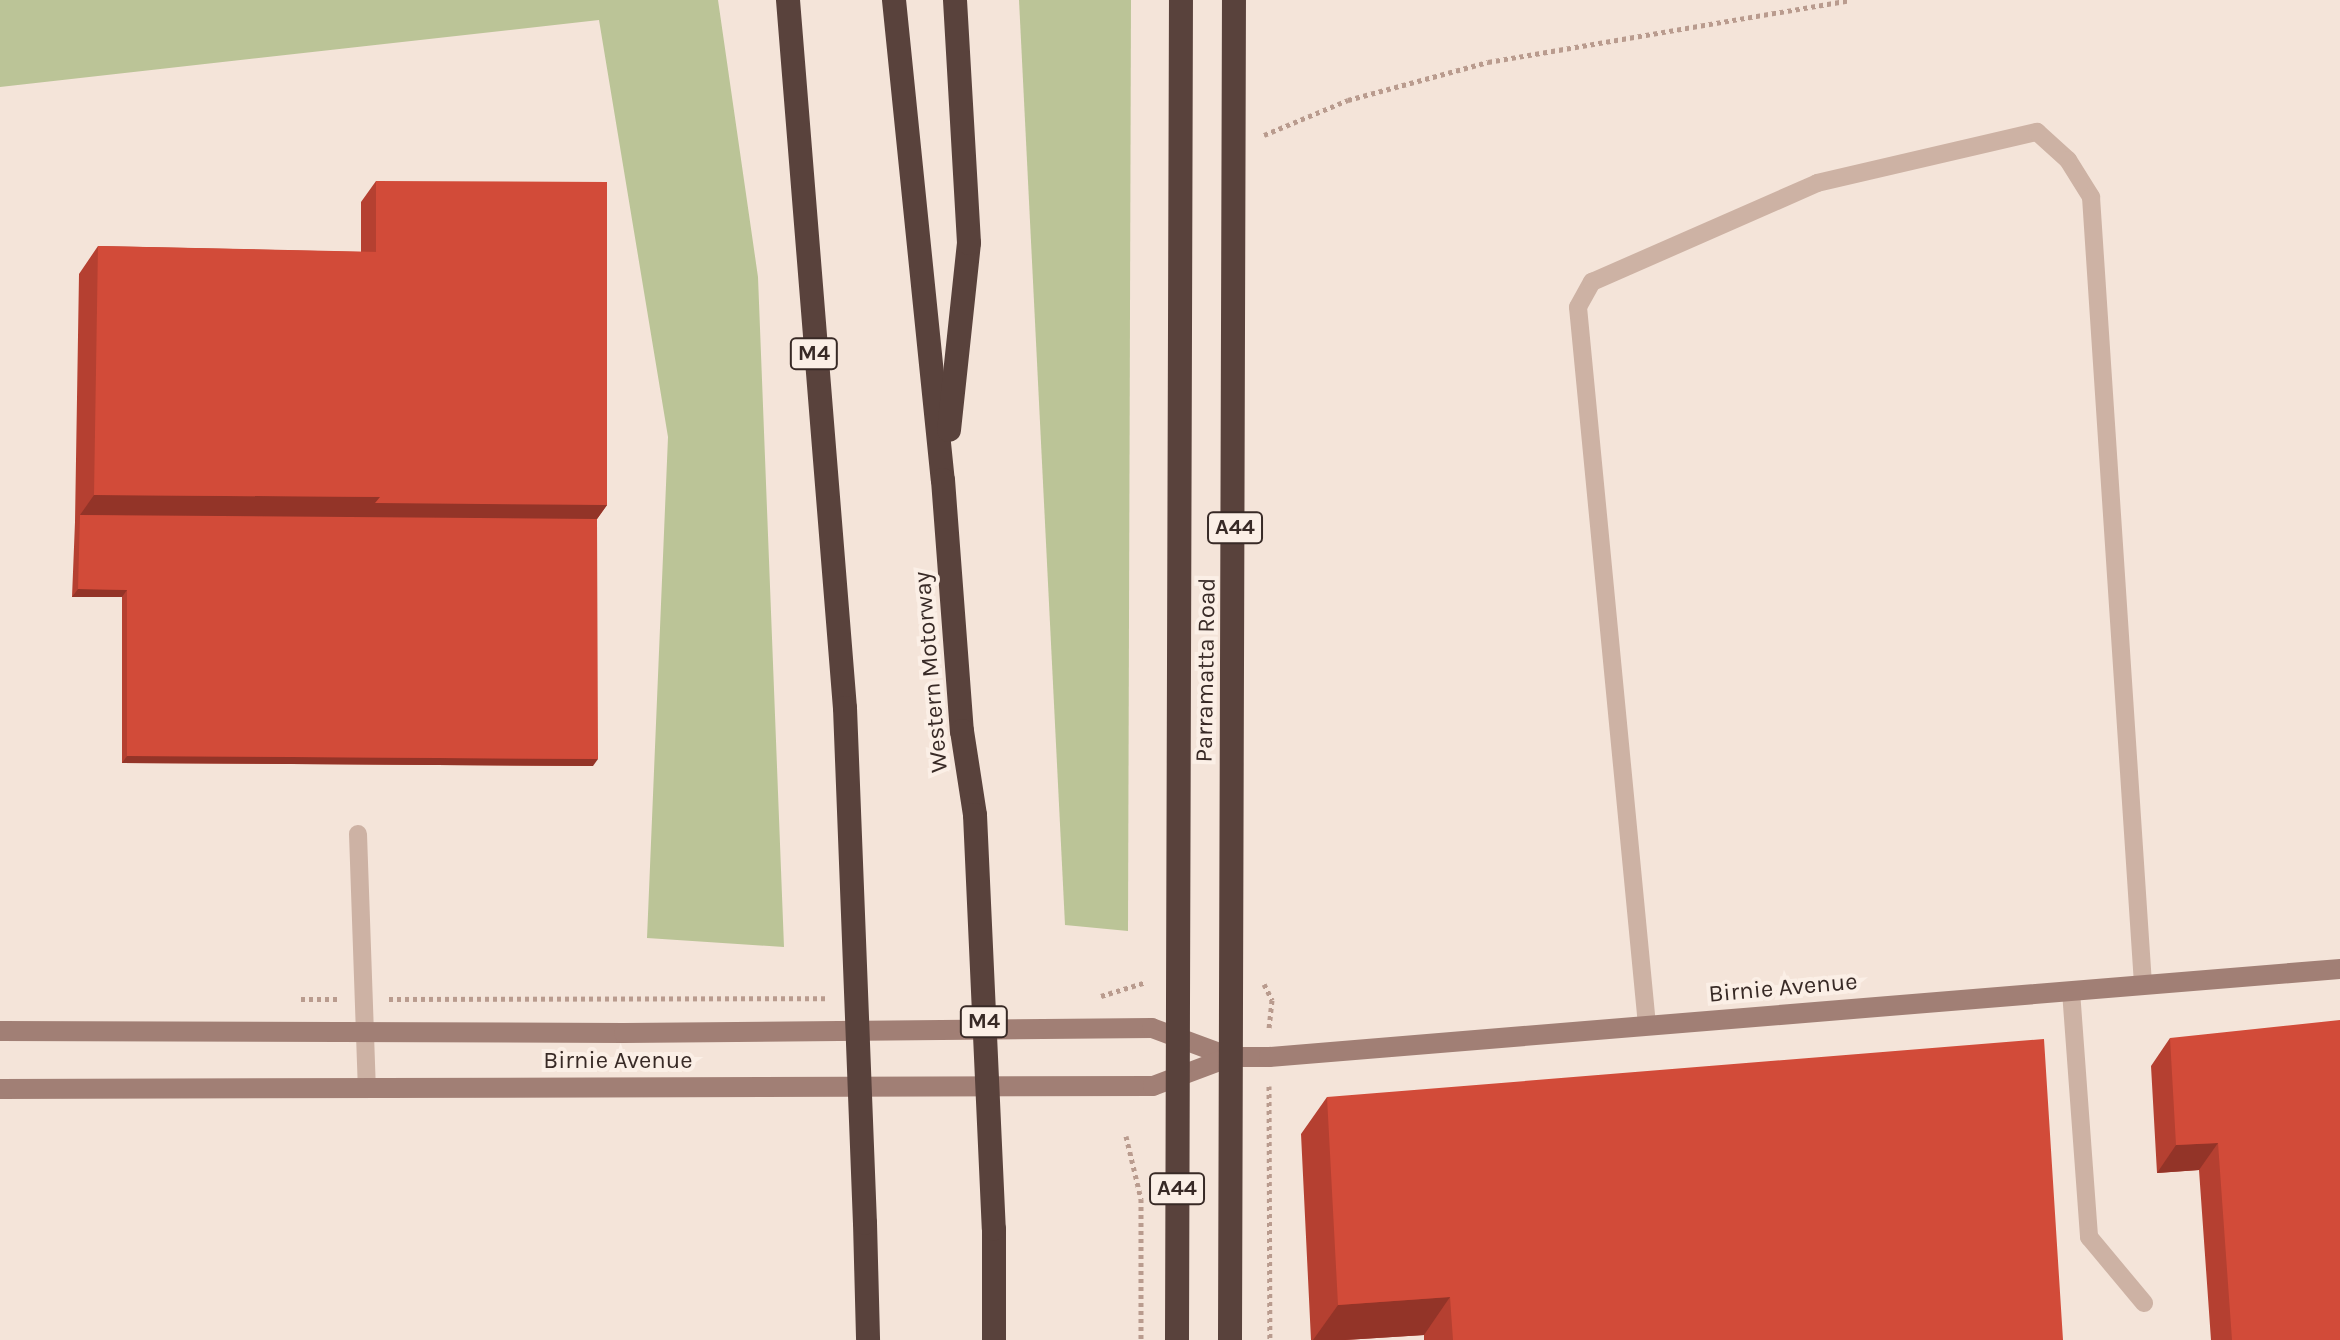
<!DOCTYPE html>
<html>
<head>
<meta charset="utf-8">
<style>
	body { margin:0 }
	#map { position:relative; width:2340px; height:1340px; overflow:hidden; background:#f4e4d9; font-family:Karla,sans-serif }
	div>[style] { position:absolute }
	.green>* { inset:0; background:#bbc497 }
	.path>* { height:5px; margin-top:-2.5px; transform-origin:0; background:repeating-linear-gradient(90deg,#b99b8e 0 4px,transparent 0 8px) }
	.lane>* { height:18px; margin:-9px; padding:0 9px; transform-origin:9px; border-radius:9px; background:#cdb2a4 }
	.secondary>* { height:20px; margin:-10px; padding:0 10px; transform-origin:10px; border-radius:10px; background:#a17f75 }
	.highway>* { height:24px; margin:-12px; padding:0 12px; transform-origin:12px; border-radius:12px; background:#59423c }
	.highway-bridge>* { height:24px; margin:-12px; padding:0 12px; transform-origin:12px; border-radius:12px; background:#59423c }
	.wall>* { inset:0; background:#b54031 }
	.shaded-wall>* { inset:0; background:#933428 }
	.building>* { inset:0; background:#d24b39 }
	span { translate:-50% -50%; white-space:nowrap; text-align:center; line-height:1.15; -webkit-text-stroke:8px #fbefe6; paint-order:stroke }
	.shield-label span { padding:2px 6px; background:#fbefe6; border:2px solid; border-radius:6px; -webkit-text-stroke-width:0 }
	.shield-label { font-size:22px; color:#382a26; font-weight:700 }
	.street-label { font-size:24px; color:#382a26 }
</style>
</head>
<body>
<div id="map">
	<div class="green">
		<div style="clip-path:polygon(0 0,718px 0,758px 277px,784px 947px,647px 938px,668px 437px,599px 20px,0 87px)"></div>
		<div style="clip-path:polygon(1019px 0,1131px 0,1128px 931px,1065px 925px)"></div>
	</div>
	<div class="path">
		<div style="left:1264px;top:135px;width:91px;rotate:-22.6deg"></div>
		<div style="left:1348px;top:100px;width:145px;rotate:-15.2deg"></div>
		<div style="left:1488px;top:62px;width:367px;rotate:-9.7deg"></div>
		<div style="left:1264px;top:984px;width:18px;rotate:63deg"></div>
		<div style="left:1272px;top:1000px;width:28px;rotate:96deg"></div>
		<div style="left:1101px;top:996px;width:47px;rotate:-17.3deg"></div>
		<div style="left:301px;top:999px;width:38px"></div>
		<div style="left:389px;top:999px;width:438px;rotate:-0.1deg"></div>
		<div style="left:1269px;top:1086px;width:254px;rotate:89.8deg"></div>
		<div style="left:1126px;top:1136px;width:65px;rotate:76.6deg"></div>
		<div style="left:1141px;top:1199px;width:141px;rotate:90deg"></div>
	</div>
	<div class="lane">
		<div style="left:358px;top:834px;width:254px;rotate:88deg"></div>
		<div style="left:2071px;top:991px;width:247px;rotate:85.8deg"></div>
		<div style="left:2089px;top:1237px;width:86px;rotate:50.2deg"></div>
		<div style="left:1647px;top:1025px;width:721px;rotate:-95.49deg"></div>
		<div style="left:1578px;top:307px;width:29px;rotate:-61deg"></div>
		<div style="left:1592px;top:282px;width:246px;rotate:-23.7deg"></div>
		<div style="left:1817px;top:183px;width:226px;rotate:-13.1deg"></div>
		<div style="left:2037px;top:132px;width:42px;rotate:42.1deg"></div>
		<div style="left:2068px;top:160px;width:44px;rotate:58.1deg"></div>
		<div style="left:2091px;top:197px;width:790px;rotate:86.22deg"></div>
	</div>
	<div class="secondary">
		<div style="left:0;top:1031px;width:624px;rotate:0.18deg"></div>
		<div style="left:624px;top:1033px;width:528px;rotate:-0.54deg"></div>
		<div style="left:1152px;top:1028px;width:83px;rotate:20.4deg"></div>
		<div style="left:1230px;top:1057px;width:39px"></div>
		<div style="left:1269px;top:1057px;width:1075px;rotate:-4.7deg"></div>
		<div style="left:0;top:1089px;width:1153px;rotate:-0.15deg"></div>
		<div style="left:1153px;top:1086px;width:82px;rotate:-20.6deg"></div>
	</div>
	<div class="highway">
		<div style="left:788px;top:0;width:710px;rotate:85.4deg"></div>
		<div style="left:894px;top:0;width:482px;rotate:84.2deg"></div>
		<div style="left:943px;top:480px;width:252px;rotate:85.7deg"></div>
		<div style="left:962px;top:731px;width:85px;rotate:81.2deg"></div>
		<div style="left:949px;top:430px;width:188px;rotate:-83.9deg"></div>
		<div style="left:969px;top:243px;width:243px;rotate:-93.3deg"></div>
		<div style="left:865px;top:1223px;width:117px;rotate:88.5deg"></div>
		<div style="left:994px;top:1229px;width:111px;rotate:90deg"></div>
		<div style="left:1177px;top:1340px;width:1340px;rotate:-89.83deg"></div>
		<div style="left:1230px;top:1340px;width:1340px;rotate:-89.83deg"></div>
	</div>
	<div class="highway-bridge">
		<div style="left:845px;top:708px;width:515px;rotate:87.78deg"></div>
		<div style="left:975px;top:815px;width:414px;rotate:87.4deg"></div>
	</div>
	<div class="wall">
		<div style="clip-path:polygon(376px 181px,607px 505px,597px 519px,593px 766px,122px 763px,122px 597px,72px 597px,75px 522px,79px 274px,98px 246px,361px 252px,361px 202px)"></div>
		<div style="clip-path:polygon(2170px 1038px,2340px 1340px,2211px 1340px,2199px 1170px,2157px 1173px,2151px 1066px)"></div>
		<div style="clip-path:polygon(1327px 1097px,2063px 1340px,1424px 1340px,1424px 1335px,1345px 1340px,1311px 1340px,1301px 1134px)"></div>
	</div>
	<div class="shaded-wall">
		<div style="clip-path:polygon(94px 495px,380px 497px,607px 505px,592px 526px,80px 515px)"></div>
		<div style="clip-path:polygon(78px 589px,127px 590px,122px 597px,72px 597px)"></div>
		<div style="clip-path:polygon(127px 756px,598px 759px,593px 766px,122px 763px)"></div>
		<div style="clip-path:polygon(2218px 1143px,2199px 1170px,2157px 1173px,2176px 1145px)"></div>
		<div style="clip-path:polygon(1450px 1297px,1424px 1335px,1345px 1340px,1313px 1340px,1338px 1305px)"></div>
	</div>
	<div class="building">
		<div style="clip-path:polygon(376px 181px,607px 182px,607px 505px,375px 503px,380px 497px,380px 252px,376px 252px)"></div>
		<div style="clip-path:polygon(98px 246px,380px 252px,380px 497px,94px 495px)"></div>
		<div style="clip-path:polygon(80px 515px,597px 519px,598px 759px,127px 756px,127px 590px,78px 589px)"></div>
		<div style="clip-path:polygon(2340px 1020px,2340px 1340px,2232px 1340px,2218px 1143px,2176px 1145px,2170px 1038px)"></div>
		<div style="clip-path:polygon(2044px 1039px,2063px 1340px,1453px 1340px,1450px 1297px,1338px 1305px,1327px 1097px)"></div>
	</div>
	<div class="shield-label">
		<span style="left:814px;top:354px">M4</span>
		<span style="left:1235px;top:528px">A44</span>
		<span style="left:984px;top:1022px">M4</span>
		<span style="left:1177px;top:1189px">A44</span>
	</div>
	<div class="street-label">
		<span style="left:1206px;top:670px;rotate:-89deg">Parramatta Road</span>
		<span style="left:931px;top:672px;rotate:-95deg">Western Motorway</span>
		<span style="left:1783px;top:988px;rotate:-5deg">Birnie Avenue</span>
		<span style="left:618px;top:1061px">Birnie Avenue</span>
	</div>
</div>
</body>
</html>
